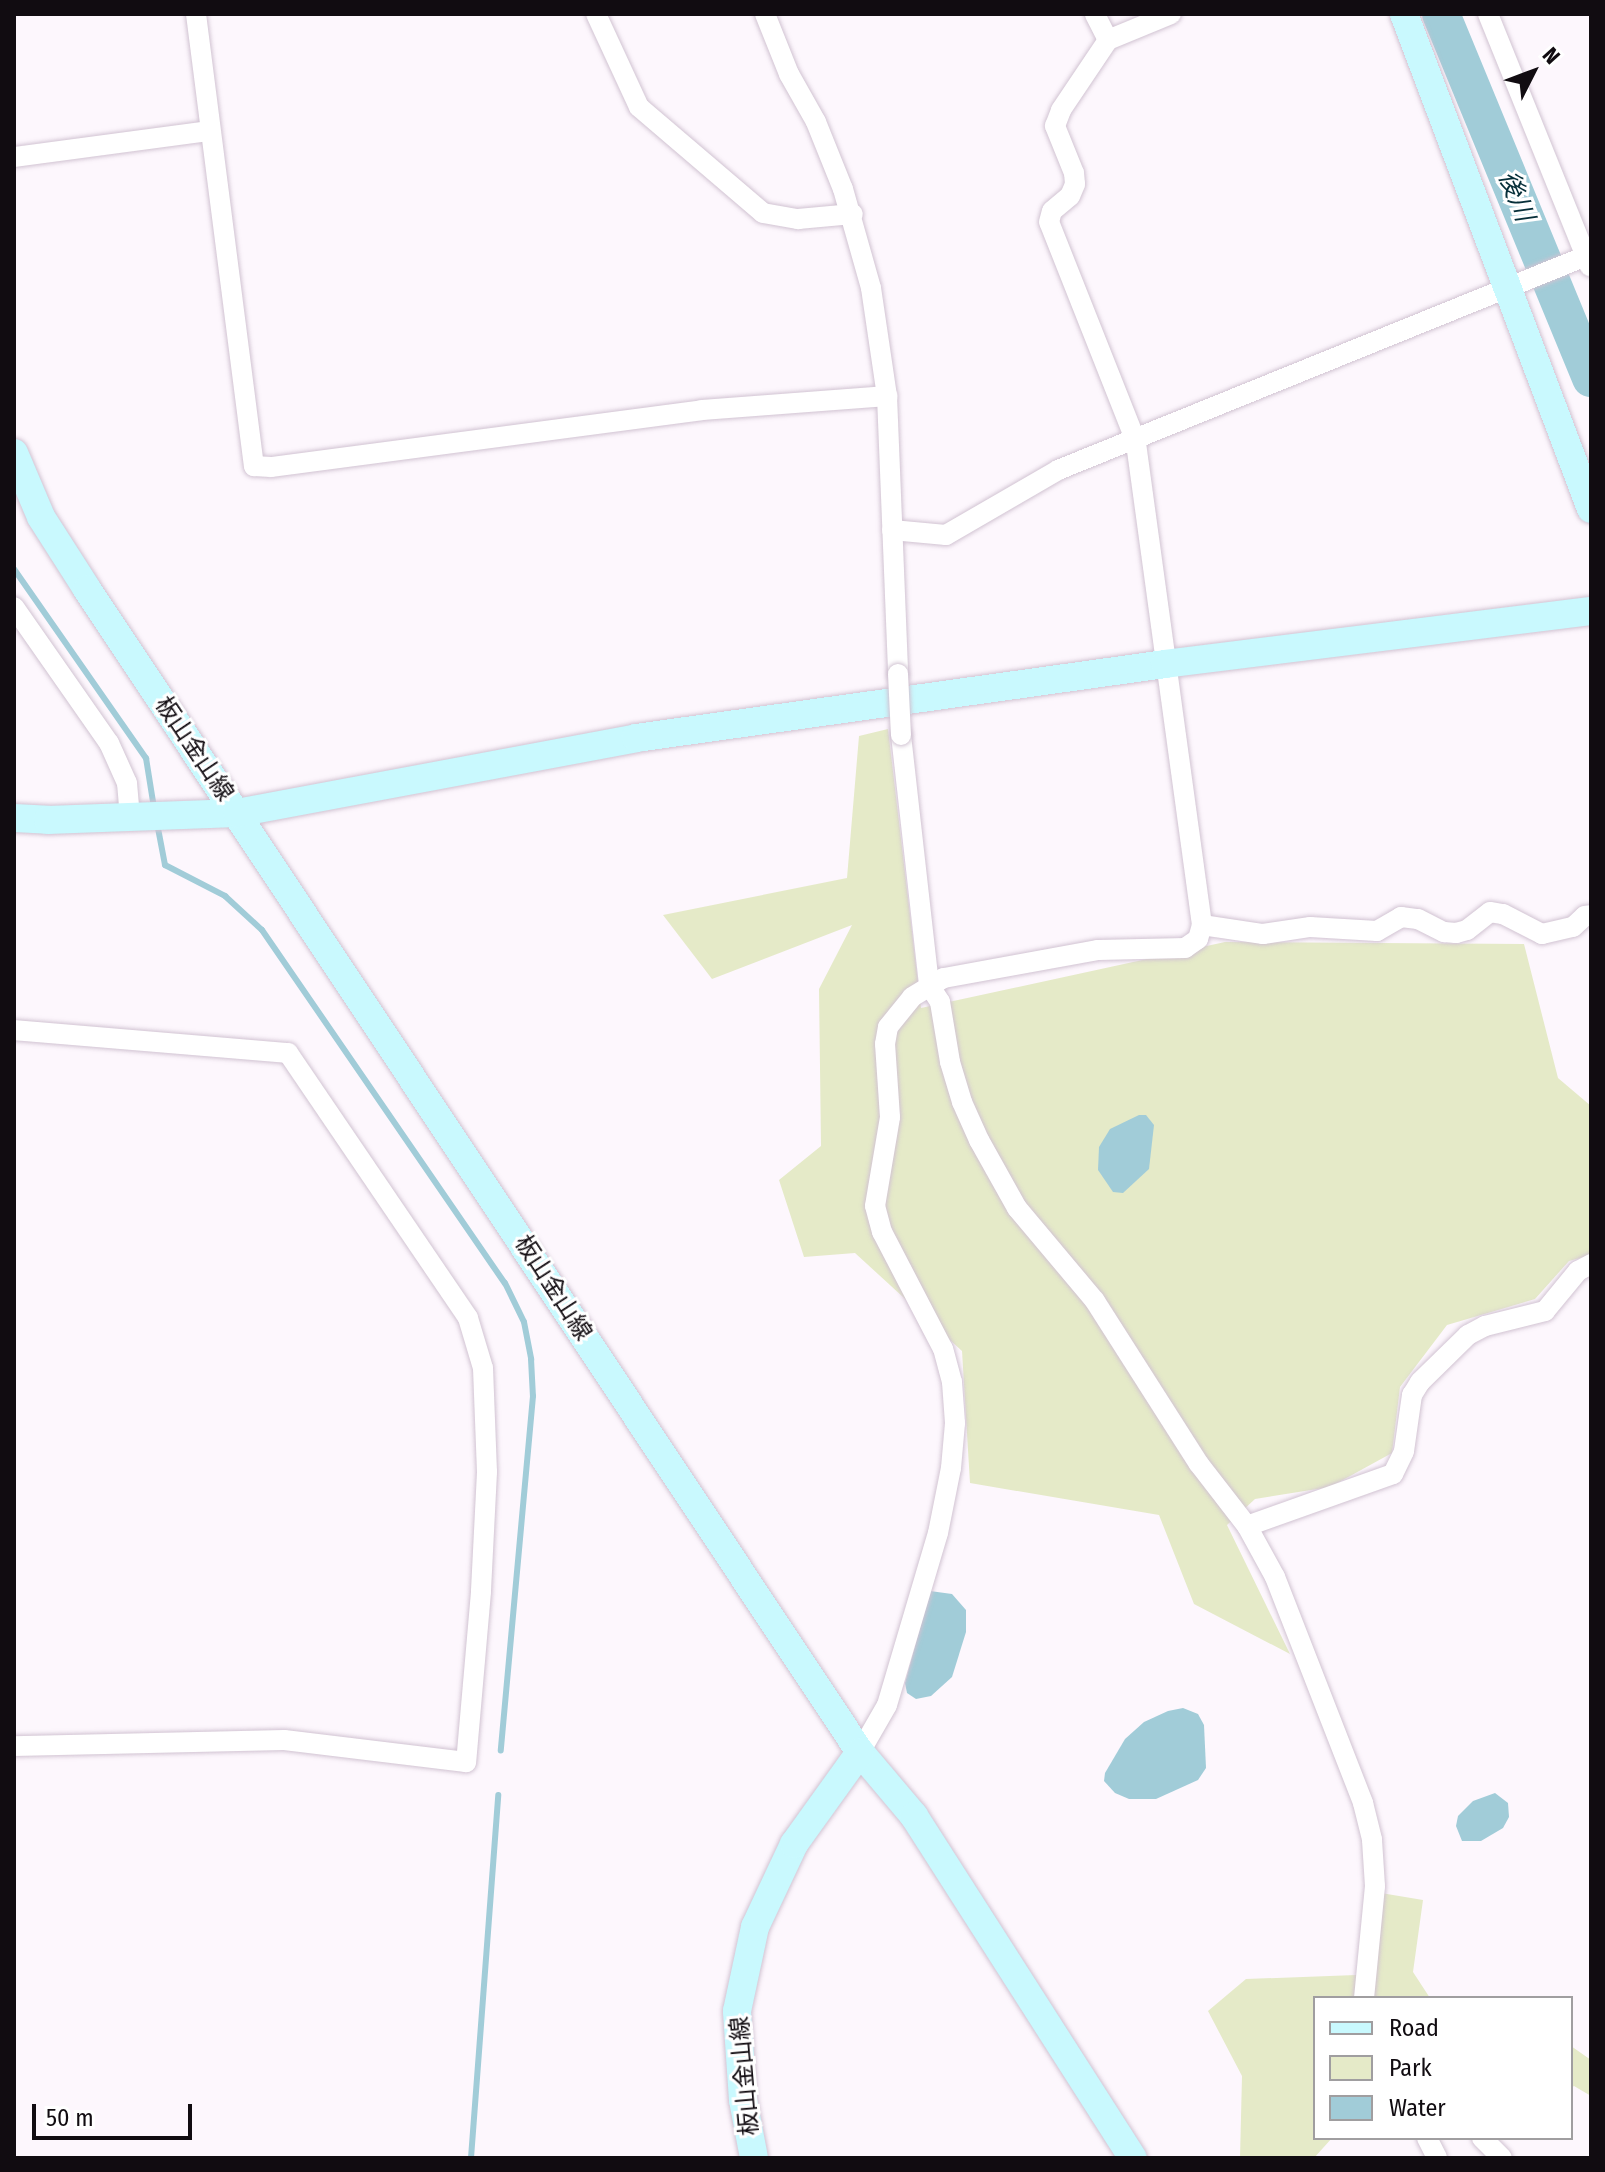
<!DOCTYPE html>
<html>
<head>
<meta charset="utf-8">
<style>
	body { margin:0 }
	#map { position:relative; width:1605px; height:2172px; overflow:hidden; background:#fdf7fd; font-family:"Fira Sans Condensed","Noto Sans JP",sans-serif }
	div>[style] { position:absolute }
	.green>* { inset:0; background:#e5eac8 }
	.water>* { inset:0; background:#a1ccd8 }
	.stream>* { height:6px; margin:-3px; padding:0 3px; transform-origin:3px; border-radius:3px; background:#a1ccd8 }
	.river>* { height:38px; margin:-19px; padding:0 19px; transform-origin:19px; border-radius:19px; background:#a1ccd8 }
	.roads { filter:drop-shadow(0 0 2px #d1c3d2) drop-shadow(0 0 2px #d1c3d2) }
	.street>* { height:20px; margin:-10px; padding:0 10px; transform-origin:10px; border-radius:10px; background:#fff }
	.secondary>* { height:28px; margin:-14px; padding:0 14px; transform-origin:14px; border-radius:14px; background:#c9f9fe }
	.bridges { filter:drop-shadow(0 0 2px #d1c3d2) drop-shadow(0 0 2px #d1c3d2) }
	.street-bridge>* { height:20px; margin:-10px; padding:0 10px; transform-origin:10px; border-radius:10px; background:#fff }
	span { translate:-50% -50%; white-space:nowrap; text-align:center; line-height:1.15; -webkit-text-stroke:6px #fff; paint-order:stroke }
	.street-label { font-size:24px; color:#110c11 }
	.water-label { font-size:26px; color:#062f39; font-style:italic }
	.frame { position:absolute; inset:0; border:16px solid #110c11; pointer-events:none }
	.legend { position:absolute; left:1313px; top:1996px; width:260px; height:144px; box-sizing:border-box; background:#fff; border:2px solid #a09ea0; margin:0; padding:10px 14px; list-style:none; font-size:24px; color:#110c11 }
	.legend li { display:flex; align-items:center; gap:16px; height:40px }
	.legend b { width:40px; border:2px solid #a09ea0 }
	.north { position:absolute; left:1493px; top:32px; width:80px; height:80px; -webkit-text-stroke:6px #fff; paint-order:stroke; rotate:48deg; font-size:22px; font-weight:700; line-height:32px; text-align:center; color:#110c11 }
	.north::after { content:''; display:block; margin:auto; width:28px; height:36px; background:#110c11; clip-path:polygon(50% 0,100% 100%,50% 72%,0 100%) }
	.scale { position:absolute; left:32px; top:2104px; width:160px; height:36px; box-sizing:border-box; border:4px solid #110c11; border-top:0; padding-left:10px; font-size:24px; line-height:28px; white-space:nowrap; color:#110c11; -webkit-text-stroke:6px #fff; paint-order:stroke }
</style>
</head>
<body>
<div id="map">
	<div class="green">
		<div style="clip-path:polygon(888px 729px,921px 1008px,1225px 942px,1524px 944px,1558px 1078px,1591px 1106px,1591px 1255px,1569px 1261px,1535px 1299px,1447px 1325px,1400px 1387px,1392px 1453px,1330px 1487px,1255px 1499px,1227px 1525px,1290px 1654px,1194px 1604px,1159px 1515px,970px 1483px,962px 1351px,855px 1253px,804px 1257px,779px 1180px,821px 1146px,819px 989px,852px 925px,712px 979px,663px 915px,847px 878px,859px 736px)"></div>
		<div style="clip-path:polygon(1381px 1893px,1423px 1900px,1413px 1972px,1430px 1998px,1315px 1998px,1315px 2138px,1332px 2138px,1314px 2158px,1240px 2158px,1242px 2076px,1208px 2011px,1246px 1979px,1356px 1975px,1379px 1946px)"></div>
		<div style="clip-path:polygon(1571px 2046px,1591px 2060px,1591px 2096px,1574px 2086px,1571px 2088px)"></div>
	</div>
	<div class="water">
		<div style="clip-path:polygon(1139px 1115px,1146px 1115px,1154px 1125px,1149px 1169px,1123px 1193px,1113px 1192px,1098px 1170px,1099px 1147px,1110px 1129px)"></div>
		<div style="clip-path:polygon(930px 1591px,952px 1594px,966px 1610px,966px 1632px,952px 1677px,931px 1696px,916px 1699px,907px 1693px,905px 1683px)"></div>
		<div style="clip-path:polygon(1183px 1708px,1198px 1714px,1204px 1725px,1206px 1768px,1198px 1780px,1156px 1799px,1129px 1799px,1115px 1793px,1104px 1781px,1105px 1773px,1125px 1739px,1144px 1722px,1168px 1711px)"></div>
		<div style="clip-path:polygon(1495px 1793px,1508px 1803px,1509px 1817px,1503px 1828px,1481px 1841px,1462px 1841px,1456px 1826px,1458px 1816px,1473px 1801px)"></div>
	</div>
	<div class="stream">
		<div style="left:14px;top:569px;width:231px;rotate:55.1deg"></div>
		<div style="left:146px;top:758px;width:51px;rotate:80.9deg"></div>
		<div style="left:157px;top:823px;width:43px;rotate:79.2deg"></div>
		<div style="left:165px;top:865px;width:68px;rotate:27.3deg"></div>
		<div style="left:225px;top:896px;width:50px;rotate:42.6deg"></div>
		<div style="left:262px;top:930px;width:429px;rotate:55.5deg"></div>
		<div style="left:505px;top:1283px;width:43px;rotate:64deg"></div>
		<div style="left:524px;top:1322px;width:38px;rotate:79deg"></div>
		<div style="left:531px;top:1359px;width:37px;rotate:87deg"></div>
		<div style="left:533px;top:1396px;width:356px;rotate:95.2deg"></div>
		<div style="left:471px;top:2158px;width:364px;rotate:-85.7deg"></div>
	</div>
	<div class="river">
		<div style="left:1441px;top:14px;width:394px;rotate:67.6deg"></div>
	</div>
	<div class="roads">
		<div class="street">
			<div style="left:196px;top:14px;width:456px;rotate:82.7deg"></div>
			<div style="left:254px;top:466px;width:17px;rotate:3deg"></div>
			<div style="left:271px;top:467px;width:435px;rotate:-7.5deg"></div>
			<div style="left:702px;top:410px;width:186px;rotate:-4.3deg"></div>
			<div style="left:596px;top:14px;width:102px;rotate:65.2deg"></div>
			<div style="left:639px;top:107px;width:163px;rotate:40.5deg"></div>
			<div style="left:763px;top:213px;width:36px;rotate:10deg"></div>
			<div style="left:798px;top:219px;width:55px;rotate:-5.2deg"></div>
			<div style="left:765px;top:14px;width:65px;rotate:68.2deg"></div>
			<div style="left:789px;top:74px;width:55px;rotate:60.6deg"></div>
			<div style="left:816px;top:122px;width:72px;rotate:68.1deg"></div>
			<div style="left:843px;top:189px;width:103px;rotate:74.2deg"></div>
			<div style="left:871px;top:288px;width:109px;rotate:81.6deg"></div>
			<div style="left:887px;top:396px;width:278px;rotate:87.7deg"></div>
			<div style="left:1488px;top:14px;width:272px;rotate:68deg"></div>
			<div style="left:1108px;top:40px;width:68px;rotate:-22.4deg"></div>
			<div style="left:14px;top:157px;width:197px;rotate:-7.6deg"></div>
			<div style="left:892px;top:530px;width:54px;rotate:5.3deg"></div>
			<div style="left:946px;top:535px;width:129px;rotate:-30.1deg"></div>
			<div style="left:1058px;top:470px;width:570px;rotate:-22.06deg"></div>
			<div style="left:14px;top:607px;width:166px;rotate:55.1deg"></div>
			<div style="left:109px;top:743px;width:44px;rotate:65.8deg"></div>
			<div style="left:127px;top:783px;width:35px;rotate:85deg"></div>
			<div style="left:901px;top:735px;width:252px;rotate:83.6deg"></div>
			<div style="left:929px;top:985px;width:20px;rotate:57deg"></div>
			<div style="left:940px;top:1002px;width:61px;rotate:80.5deg"></div>
			<div style="left:950px;top:1062px;width:42px;rotate:73.3deg"></div>
			<div style="left:962px;top:1102px;width:42px;rotate:65.9deg"></div>
			<div style="left:979px;top:1140px;width:78px;rotate:60.8deg"></div>
			<div style="left:1017px;top:1208px;width:121px;rotate:50deg"></div>
			<div style="left:1095px;top:1301px;width:193px;rotate:57.5deg"></div>
			<div style="left:1199px;top:1464px;width:78px;rotate:52.3deg"></div>
			<div style="left:1247px;top:1526px;width:58px;rotate:61.2deg"></div>
			<div style="left:1275px;top:1577px;width:243px;rotate:68.7deg"></div>
			<div style="left:1363px;top:1803px;width:38px;rotate:76deg"></div>
			<div style="left:1372px;top:1840px;width:46px;rotate:86.3deg"></div>
			<div style="left:1375px;top:1886px;width:113px;rotate:95.6deg"></div>
			<div style="left:1202px;top:925px;width:62px;rotate:8.4deg"></div>
			<div style="left:1263px;top:934px;width:48px;rotate:-8.5deg"></div>
			<div style="left:1310px;top:927px;width:67px;rotate:3.4deg"></div>
			<div style="left:1377px;top:931px;width:28px;rotate:-30deg"></div>
			<div style="left:1401px;top:917px;width:17px;rotate:7deg"></div>
			<div style="left:1418px;top:919px;width:29px;rotate:27deg"></div>
			<div style="left:1444px;top:932px;width:12px;rotate:5deg"></div>
			<div style="left:1456px;top:933px;width:11px;rotate:-15deg"></div>
			<div style="left:1467px;top:930px;width:29px;rotate:-38deg"></div>
			<div style="left:1490px;top:912px;width:13px;rotate:9deg"></div>
			<div style="left:1503px;top:914px;width:44px;rotate:27.1deg"></div>
			<div style="left:1542px;top:934px;width:32px;rotate:-13deg"></div>
			<div style="left:1573px;top:927px;width:16px;rotate:-43deg"></div>
			<div style="left:1585px;top:916px;width:6px;rotate:-9deg"></div>
			<div style="left:14px;top:1030px;width:275px;rotate:4.8deg"></div>
			<div style="left:288px;top:1053px;width:320px;rotate:55.8deg"></div>
			<div style="left:468px;top:1318px;width:52px;rotate:73.3deg"></div>
			<div style="left:483px;top:1368px;width:104px;rotate:87.8deg"></div>
			<div style="left:487px;top:1472px;width:120px;rotate:92.9deg"></div>
			<div style="left:481px;top:1592px;width:171px;rotate:95deg"></div>
			<div style="left:466px;top:1762px;width:183px;rotate:-173.1deg"></div>
			<div style="left:284px;top:1740px;width:270px;rotate:178.7deg"></div>
			<div style="left:1247px;top:1526px;width:155px;rotate:-19.6deg"></div>
			<div style="left:1393px;top:1474px;width:25px;rotate:-64deg"></div>
			<div style="left:1404px;top:1451px;width:57px;rotate:-81.9deg"></div>
			<div style="left:1412px;top:1395px;width:15px;rotate:-58deg"></div>
			<div style="left:1420px;top:1382px;width:67px;rotate:-44.4deg"></div>
			<div style="left:1468px;top:1335px;width:19px;rotate:-28deg"></div>
			<div style="left:1485px;top:1326px;width:62px;rotate:-14deg"></div>
			<div style="left:1545px;top:1311px;width:52px;rotate:-50.5deg"></div>
			<div style="left:1578px;top:1271px;width:15px;rotate:-28deg"></div>
			<div style="left:860px;top:1752px;width:54px;rotate:-60.1deg"></div>
			<div style="left:887px;top:1705px;width:179px;rotate:-73.5deg"></div>
			<div style="left:938px;top:1533px;width:66px;rotate:-78.7deg"></div>
			<div style="left:951px;top:1468px;width:45px;rotate:-84.9deg"></div>
			<div style="left:955px;top:1423px;width:41px;rotate:-94.2deg"></div>
			<div style="left:952px;top:1382px;width:34px;rotate:-105deg"></div>
			<div style="left:943px;top:1349px;width:132px;rotate:-117.5deg"></div>
			<div style="left:882px;top:1232px;width:27px;rotate:-105deg"></div>
			<div style="left:875px;top:1206px;width:90px;rotate:-80.4deg"></div>
			<div style="left:890px;top:1117px;width:73px;rotate:-93.9deg"></div>
			<div style="left:885px;top:1044px;width:17px;rotate:-80deg"></div>
			<div style="left:888px;top:1027px;width:38px;rotate:-51deg"></div>
			<div style="left:912px;top:997px;width:37px;rotate:-31deg"></div>
			<div style="left:944px;top:978px;width:157px;rotate:-10.3deg"></div>
			<div style="left:1098px;top:950px;width:87px;rotate:-1.3deg"></div>
			<div style="left:1185px;top:948px;width:16px;rotate:-35deg"></div>
			<div style="left:1198px;top:939px;width:15px;rotate:-74deg"></div>
			<div style="left:1202px;top:925px;width:491px;rotate:-97.8deg"></div>
			<div style="left:1135px;top:439px;width:233px;rotate:-111.6deg"></div>
			<div style="left:1049px;top:222px;width:11px;rotate:-75deg"></div>
			<div style="left:1052px;top:211px;width:23px;rotate:-40deg"></div>
			<div style="left:1070px;top:196px;width:13px;rotate:-67deg"></div>
			<div style="left:1075px;top:184px;width:11px;rotate:-95deg"></div>
			<div style="left:1074px;top:173px;width:51px;rotate:-112deg"></div>
			<div style="left:1055px;top:126px;width:17px;rotate:-69deg"></div>
			<div style="left:1061px;top:110px;width:84px;rotate:-56.1deg"></div>
			<div style="left:1108px;top:40px;width:29px;rotate:-117deg"></div>
			<div style="left:1427px;top:2138px;width:22px;rotate:63deg"></div>
			<div style="left:1482px;top:2138px;width:28px;rotate:45deg"></div>
		</div>
		<div class="secondary">
			<div style="left:1404px;top:14px;width:529px;rotate:69.3deg"></div>
			<div style="left:14px;top:453px;width:69px;rotate:67.1deg"></div>
			<div style="left:41px;top:517px;width:85px;rotate:57.4deg"></div>
			<div style="left:87px;top:589px;width:1396px;rotate:56.39deg"></div>
			<div style="left:860px;top:1752px;width:84px;rotate:49.8deg"></div>
			<div style="left:914px;top:1816px;width:406px;rotate:57.4deg"></div>
			<div style="left:14px;top:818px;width:34px;rotate:3deg"></div>
			<div style="left:48px;top:820px;width:189px;rotate:-2.1deg"></div>
			<div style="left:237px;top:813px;width:406px;rotate:-10.6deg"></div>
			<div style="left:636px;top:738px;width:534px;rotate:-7.96deg"></div>
			<div style="left:1165px;top:664px;width:429px;rotate:-7.1deg"></div>
			<div style="left:754px;top:2158px;width:59px;rotate:-100.7deg"></div>
			<div style="left:743px;top:2100px;width:89px;rotate:-93.9deg"></div>
			<div style="left:737px;top:2011px;width:86px;rotate:-77.9deg"></div>
			<div style="left:755px;top:1927px;width:92px;rotate:-64.8deg"></div>
			<div style="left:794px;top:1844px;width:113px;rotate:-54.3deg"></div>
		</div>
	</div>
	<div class="bridges">
		<div class="street-bridge">
			<div style="left:898px;top:674px;width:61px;rotate:87.2deg"></div>
		</div>
	</div>
	<div class="street-label">
		<span style="left:194px;top:749px;rotate:56deg">板山金山線</span>
		<span style="left:553px;top:1288px;rotate:57deg">板山金山線</span>
		<span style="left:745px;top:2076px;rotate:-95deg">板山金山線</span>
	</div>
	<div class="water-label">
		<span style="left:1516px;top:196px;rotate:68deg">後川</span>
	</div>
	<div class="frame"></div>
	<ul class="legend">
	<li><b style="height:10px;background:#c9f9fe"></b>Road</li>
	<li><b style="height:22px;background:#e5eac8"></b>Park</li>
	<li><b style="height:22px;background:#a1ccd8"></b>Water</li>
	</ul>
	<div class="north">N</div>
	<div class="scale">50 m</div>
</div>
</body>
</html>
